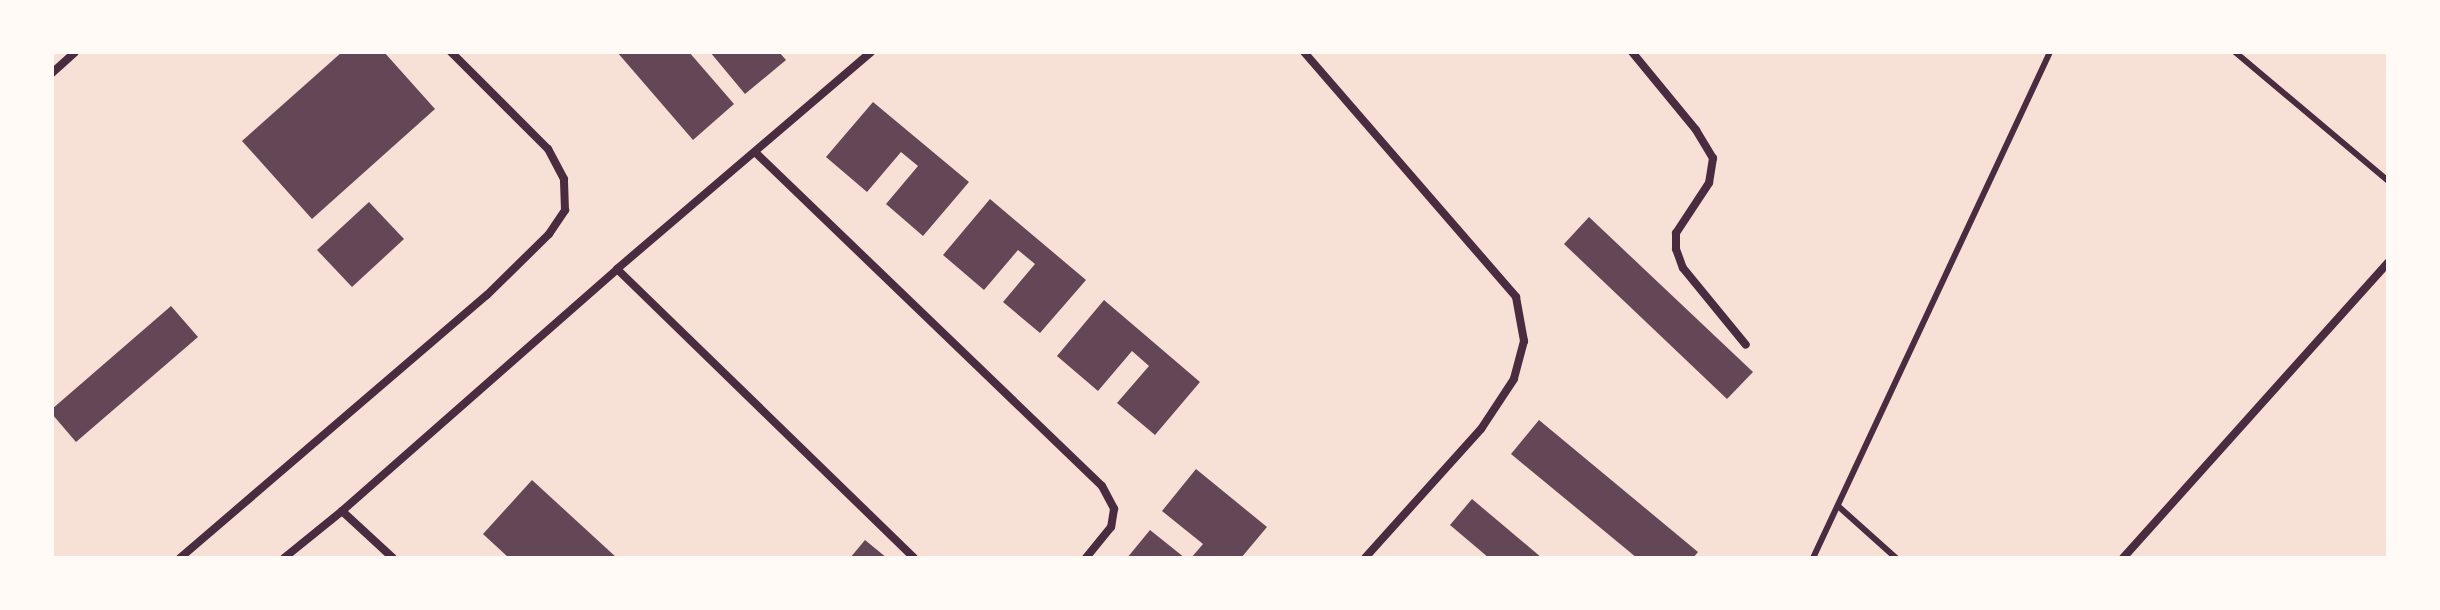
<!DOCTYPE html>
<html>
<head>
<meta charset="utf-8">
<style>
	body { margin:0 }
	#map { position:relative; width:2440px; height:610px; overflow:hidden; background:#f7e1d7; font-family:"Roboto Condensed",sans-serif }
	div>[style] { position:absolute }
	.building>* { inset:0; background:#644757 }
	.service>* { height:6px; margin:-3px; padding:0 3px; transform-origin:3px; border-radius:3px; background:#4a2c40 }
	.minor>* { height:8px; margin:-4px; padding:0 4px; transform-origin:4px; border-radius:4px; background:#4a2c40 }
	span { translate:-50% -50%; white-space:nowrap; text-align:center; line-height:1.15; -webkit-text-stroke:8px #fffaf5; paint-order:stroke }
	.frame { position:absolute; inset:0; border:54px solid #fffaf5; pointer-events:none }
</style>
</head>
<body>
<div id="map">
	<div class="building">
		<div style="clip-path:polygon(342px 52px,384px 52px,435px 109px,312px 219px,242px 141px)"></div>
		<div style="clip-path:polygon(617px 52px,689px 52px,734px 104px,693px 140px)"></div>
		<div style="clip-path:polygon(710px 52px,779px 52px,786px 60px,745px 94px)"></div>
		<div style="clip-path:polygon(873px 102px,969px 182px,923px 236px,886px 204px,918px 166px,901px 152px,867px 192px,826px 157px)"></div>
		<div style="clip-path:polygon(990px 199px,1086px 280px,1040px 333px,1003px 302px,1035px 264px,1018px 250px,984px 290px,943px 255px)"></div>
		<div style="clip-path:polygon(369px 202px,404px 239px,352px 287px,317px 250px)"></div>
		<div style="clip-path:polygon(1589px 217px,1753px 372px,1727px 399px,1564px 244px)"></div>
		<div style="clip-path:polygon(1104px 300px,1200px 382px,1155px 435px,1117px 403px,1149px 366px,1132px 351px,1098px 391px,1057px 356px)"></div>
		<div style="clip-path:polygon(171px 306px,198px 337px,76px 442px,52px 414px,52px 409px)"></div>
		<div style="clip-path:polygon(1539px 420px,1698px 552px,1693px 558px,1637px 558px,1511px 454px)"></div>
		<div style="clip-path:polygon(1196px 469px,1267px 527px,1241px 558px,1191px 558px,1203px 544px,1162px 511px)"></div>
		<div style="clip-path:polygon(532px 480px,617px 558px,509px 558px,483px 534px)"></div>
		<div style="clip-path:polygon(1472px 499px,1542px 558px,1489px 558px,1450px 525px)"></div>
		<div style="clip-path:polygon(1150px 530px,1185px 558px,1127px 558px)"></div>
		<div style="clip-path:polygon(865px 540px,887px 558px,850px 558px)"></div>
	</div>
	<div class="service">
		<div style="left:2235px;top:52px;width:200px;rotate:40.1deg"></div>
		<div style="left:1838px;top:506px;width:78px;rotate:41.9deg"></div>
		<div style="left:1813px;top:558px;width:559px;rotate:-64.9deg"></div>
	</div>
	<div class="minor">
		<div style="left:1304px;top:52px;width:324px;rotate:49.1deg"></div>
		<div style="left:1516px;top:297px;width:45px;rotate:79.7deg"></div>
		<div style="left:1524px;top:341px;width:39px;rotate:105deg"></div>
		<div style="left:1514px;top:379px;width:60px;rotate:123.4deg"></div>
		<div style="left:1481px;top:429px;width:173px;rotate:132deg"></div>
		<div style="left:1632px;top:52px;width:101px;rotate:50.6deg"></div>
		<div style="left:1696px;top:130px;width:33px;rotate:59deg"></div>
		<div style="left:1713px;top:158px;width:25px;rotate:99deg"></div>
		<div style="left:1709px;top:183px;width:60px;rotate:123.4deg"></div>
		<div style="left:1676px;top:233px;width:16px;rotate:90deg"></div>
		<div style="left:1676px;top:249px;width:20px;rotate:70deg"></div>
		<div style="left:1683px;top:268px;width:99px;rotate:50.7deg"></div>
		<div style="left:52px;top:73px;width:31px;rotate:-42deg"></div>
		<div style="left:756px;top:153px;width:480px;rotate:43.9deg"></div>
		<div style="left:1102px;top:486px;width:26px;rotate:62deg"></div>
		<div style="left:1114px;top:509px;width:18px;rotate:99deg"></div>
		<div style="left:1111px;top:527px;width:40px;rotate:129deg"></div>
		<div style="left:617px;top:269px;width:414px;rotate:44.2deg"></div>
		<div style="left:342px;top:511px;width:366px;rotate:-41.3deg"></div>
		<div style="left:617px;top:269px;width:334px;rotate:-40.5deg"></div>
		<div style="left:180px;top:558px;width:404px;rotate:-40.6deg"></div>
		<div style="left:487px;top:295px;width:87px;rotate:-44.5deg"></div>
		<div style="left:549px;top:234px;width:29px;rotate:-56deg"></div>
		<div style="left:565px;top:210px;width:31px;rotate:-92deg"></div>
		<div style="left:564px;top:179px;width:34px;rotate:-118deg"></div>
		<div style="left:548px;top:149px;width:137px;rotate:-135deg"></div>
		<div style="left:284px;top:558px;width:75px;rotate:-39deg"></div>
		<div style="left:342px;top:511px;width:69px;rotate:42.7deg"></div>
		<div style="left:2123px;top:558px;width:397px;rotate:-48.1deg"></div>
	</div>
	<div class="frame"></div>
</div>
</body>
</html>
